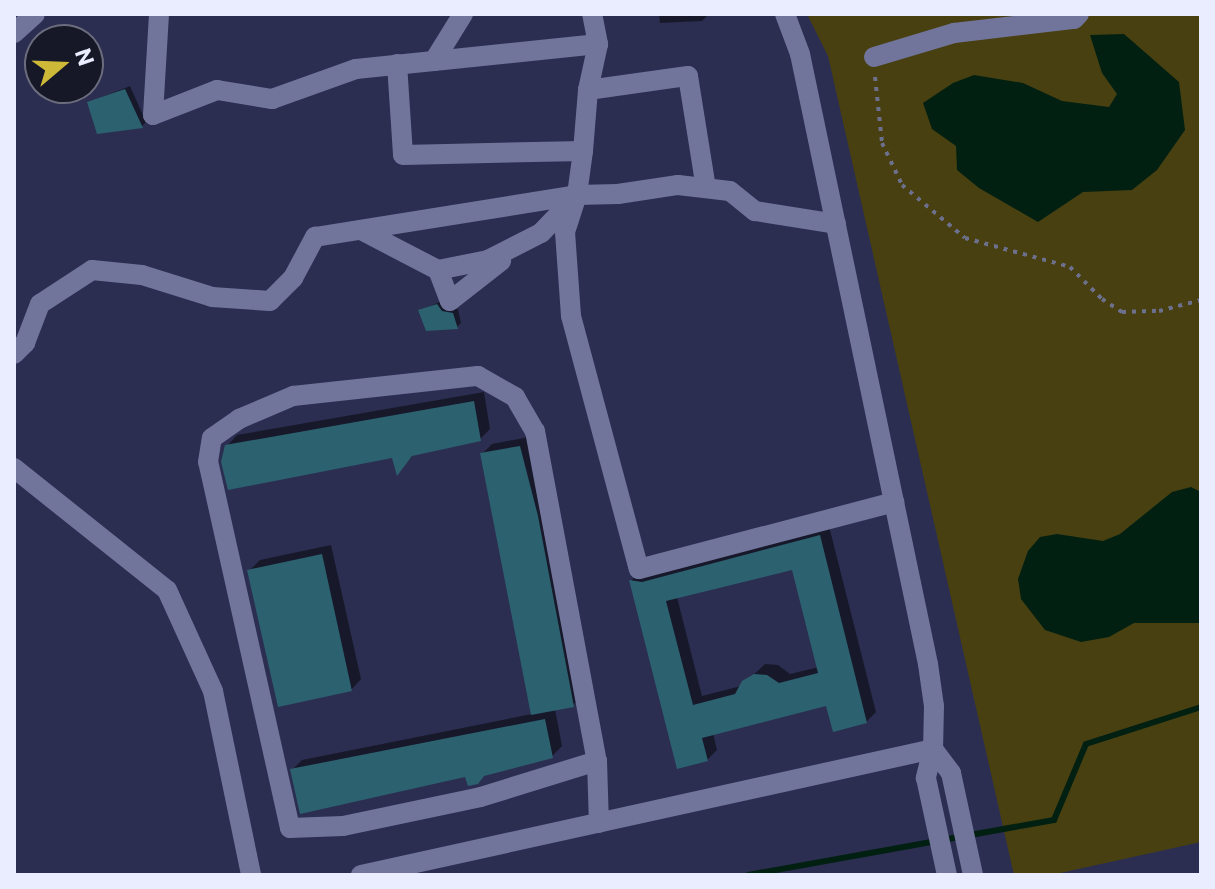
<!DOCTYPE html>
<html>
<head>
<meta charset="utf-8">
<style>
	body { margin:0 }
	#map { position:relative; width:1215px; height:889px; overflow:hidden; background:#2b2e50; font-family:Commissioner,sans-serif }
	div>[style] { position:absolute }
	.green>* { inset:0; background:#484011 }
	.water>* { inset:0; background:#022012 }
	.shadow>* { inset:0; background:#0007 }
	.stream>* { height:6px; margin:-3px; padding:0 3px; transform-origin:3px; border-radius:3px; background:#022012 }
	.building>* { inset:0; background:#2c6170 }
	.path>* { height:4px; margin-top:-2px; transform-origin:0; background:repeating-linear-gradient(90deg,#6d708c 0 4px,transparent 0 10px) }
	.minor>* { height:20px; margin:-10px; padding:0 10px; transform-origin:10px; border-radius:10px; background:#71759c }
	span { translate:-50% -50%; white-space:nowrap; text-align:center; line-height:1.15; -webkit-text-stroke:6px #161827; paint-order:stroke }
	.frame { position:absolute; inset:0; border:16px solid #eaedff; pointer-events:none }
	.north { position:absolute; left:24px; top:24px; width:80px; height:80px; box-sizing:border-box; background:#161827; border:2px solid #6b6d7d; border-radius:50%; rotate:71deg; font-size:22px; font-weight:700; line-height:32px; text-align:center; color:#eaedff }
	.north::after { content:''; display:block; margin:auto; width:28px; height:36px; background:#ceb837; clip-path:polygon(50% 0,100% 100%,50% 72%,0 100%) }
</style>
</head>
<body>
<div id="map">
	<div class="green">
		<div style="clip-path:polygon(807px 14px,1201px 14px,1201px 842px,1051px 875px,1014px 875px,828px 56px)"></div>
	</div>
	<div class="water">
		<div style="clip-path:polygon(1124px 34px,1179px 82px,1185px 130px,1157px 170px,1132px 190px,1083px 192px,1038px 222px,979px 188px,957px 170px,956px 146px,932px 129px,923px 103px,953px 83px,974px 75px,1023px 83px,1062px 101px,1109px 107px,1117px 94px,1102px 73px,1090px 35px)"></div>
		<div style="clip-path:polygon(1191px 487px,1201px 492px,1201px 623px,1134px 623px,1109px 637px,1081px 642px,1045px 630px,1021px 599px,1018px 579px,1028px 551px,1040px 537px,1057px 534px,1103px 541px,1120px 534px,1172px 492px)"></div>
	</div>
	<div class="shadow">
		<div style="clip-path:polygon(659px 14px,707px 14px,707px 16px,702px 21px,660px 23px)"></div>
		<div style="clip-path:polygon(130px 86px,146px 122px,142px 126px,90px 102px)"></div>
		<div style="clip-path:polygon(442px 301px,447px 307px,458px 309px,461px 323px,457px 327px,421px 310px)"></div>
		<div style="clip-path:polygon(484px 392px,490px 429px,480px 439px,414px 454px,398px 472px,394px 456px,227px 446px,237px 435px)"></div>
		<div style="clip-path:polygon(529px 437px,583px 695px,573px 705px,555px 709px,562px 746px,552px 756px,467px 775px,292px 770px,302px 760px,532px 714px,482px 454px,492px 444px)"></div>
		<div style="clip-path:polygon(evenodd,829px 526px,876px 712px,866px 722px,828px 704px,713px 733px,717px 750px,707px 760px,679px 767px,632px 580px,641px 570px,829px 526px,794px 568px,819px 667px,790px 674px,778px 665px,765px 664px,741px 686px,702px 696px,677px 597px,794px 568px)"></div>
		<div style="clip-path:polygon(331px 545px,361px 679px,351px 690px,250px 570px,260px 560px)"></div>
	</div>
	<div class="stream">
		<div style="left:748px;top:875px;width:311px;rotate:-10.2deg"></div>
		<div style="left:1054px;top:820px;width:82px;rotate:-67.2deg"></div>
		<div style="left:1086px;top:744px;width:121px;rotate:-17.8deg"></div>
	</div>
	<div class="building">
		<div style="clip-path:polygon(125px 89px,143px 128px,97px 134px,87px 102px)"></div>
		<div style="clip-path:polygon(437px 304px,442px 311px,453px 313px,458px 329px,426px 331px,418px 310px)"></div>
		<div style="clip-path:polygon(474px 401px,481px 441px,412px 456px,397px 476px,392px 458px,228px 490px,221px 462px,225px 445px)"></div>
		<div style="clip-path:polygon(520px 446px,538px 516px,574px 707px,531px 715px,480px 453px)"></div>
		<div style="clip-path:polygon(evenodd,820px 535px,867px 723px,833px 732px,826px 706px,702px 738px,708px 761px,677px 769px,629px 580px,642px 582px,820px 535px,792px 570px,818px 673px,779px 683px,767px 675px,754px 674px,742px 681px,735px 694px,693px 705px,666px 601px,792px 570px)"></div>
		<div style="clip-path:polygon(322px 554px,352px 691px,278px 707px,247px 570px)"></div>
		<div style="clip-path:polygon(545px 719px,553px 758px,484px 776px,478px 784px,468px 786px,465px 777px,300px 814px,290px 769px)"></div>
	</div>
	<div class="path">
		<div style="left:875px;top:77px;width:66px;rotate:83.9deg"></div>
		<div style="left:882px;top:143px;width:47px;rotate:64.5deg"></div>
		<div style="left:902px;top:185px;width:82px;rotate:40.1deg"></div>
		<div style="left:965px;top:238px;width:109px;rotate:15.4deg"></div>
		<div style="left:1070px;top:267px;width:45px;rotate:45deg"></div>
		<div style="left:1102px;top:299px;width:24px;rotate:33deg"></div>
		<div style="left:1122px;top:312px;width:37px;rotate:-2deg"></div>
		<div style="left:1159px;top:311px;width:43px;rotate:-14.7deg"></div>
	</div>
	<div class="minor">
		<div style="left:159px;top:14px;width:101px;rotate:93.4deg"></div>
		<div style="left:153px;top:115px;width:69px;rotate:-21.3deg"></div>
		<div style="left:217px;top:90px;width:56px;rotate:9.3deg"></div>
		<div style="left:272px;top:99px;width:89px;rotate:-19.7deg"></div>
		<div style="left:356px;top:69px;width:78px;rotate:-5.9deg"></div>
		<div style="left:463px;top:14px;width:55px;rotate:121.7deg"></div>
		<div style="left:434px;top:61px;width:165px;rotate:-5.9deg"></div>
		<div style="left:598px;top:44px;width:31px;rotate:-101deg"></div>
		<div style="left:785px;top:14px;width:43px;rotate:69.4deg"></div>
		<div style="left:800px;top:54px;width:623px;rotate:78.15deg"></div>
		<div style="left:928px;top:664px;width:42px;rotate:81.9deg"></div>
		<div style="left:934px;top:706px;width:43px;rotate:91.3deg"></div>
		<div style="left:933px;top:749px;width:30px;rotate:104deg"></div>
		<div style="left:926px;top:778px;width:99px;rotate:77.8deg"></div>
		<div style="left:14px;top:33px;width:28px;rotate:-42deg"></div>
		<div style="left:874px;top:57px;width:84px;rotate:-16.7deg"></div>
		<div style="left:954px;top:33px;width:121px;rotate:-6.7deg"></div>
		<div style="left:1074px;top:19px;width:7px;rotate:-45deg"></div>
		<div style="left:397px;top:64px;width:91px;rotate:86.2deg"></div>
		<div style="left:403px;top:155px;width:180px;rotate:-1.3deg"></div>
		<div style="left:583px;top:151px;width:44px;rotate:97.8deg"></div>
		<div style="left:577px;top:195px;width:39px;rotate:108deg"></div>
		<div style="left:565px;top:232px;width:84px;rotate:85.9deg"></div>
		<div style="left:571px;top:316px;width:262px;rotate:75deg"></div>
		<div style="left:639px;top:569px;width:264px;rotate:-14.7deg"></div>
		<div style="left:588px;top:90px;width:47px;rotate:-77.7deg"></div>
		<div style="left:583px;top:151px;width:61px;rotate:-85.3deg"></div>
		<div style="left:588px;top:90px;width:101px;rotate:-8deg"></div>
		<div style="left:688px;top:76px;width:113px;rotate:80.9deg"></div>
		<div style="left:361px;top:230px;width:87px;rotate:27.5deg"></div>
		<div style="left:438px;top:270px;width:51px;rotate:-11.3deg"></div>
		<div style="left:488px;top:260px;width:59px;rotate:-27deg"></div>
		<div style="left:541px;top:233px;width:52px;rotate:-46.5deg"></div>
		<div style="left:577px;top:195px;width:41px;rotate:-1.4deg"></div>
		<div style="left:618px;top:194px;width:61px;rotate:-8.5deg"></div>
		<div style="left:678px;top:185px;width:52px;rotate:6.6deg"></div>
		<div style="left:730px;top:191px;width:32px;rotate:39deg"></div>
		<div style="left:755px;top:211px;width:82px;rotate:9.1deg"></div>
		<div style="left:438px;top:270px;width:33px;rotate:69deg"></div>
		<div style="left:450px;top:301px;width:65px;rotate:-38.1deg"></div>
		<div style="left:14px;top:354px;width:16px;rotate:-45deg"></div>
		<div style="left:25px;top:343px;width:42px;rotate:-69deg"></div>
		<div style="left:40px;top:304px;width:62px;rotate:-33.2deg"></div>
		<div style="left:92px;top:270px;width:50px;rotate:5.7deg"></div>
		<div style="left:142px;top:275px;width:73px;rotate:17.4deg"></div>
		<div style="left:212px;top:297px;width:58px;rotate:3.9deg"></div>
		<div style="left:270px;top:301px;width:33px;rotate:-45deg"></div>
		<div style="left:293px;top:278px;width:47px;rotate:-61.8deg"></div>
		<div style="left:315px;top:237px;width:265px;rotate:-9.1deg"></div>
		<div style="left:14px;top:468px;width:196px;rotate:38.6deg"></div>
		<div style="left:167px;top:590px;width:111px;rotate:65.5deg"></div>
		<div style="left:213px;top:691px;width:188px;rotate:78.3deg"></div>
		<div style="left:933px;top:749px;width:30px;rotate:53deg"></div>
		<div style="left:951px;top:773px;width:104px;rotate:77.8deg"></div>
		<div style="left:597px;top:761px;width:121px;rotate:162.8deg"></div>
		<div style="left:481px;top:797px;width:141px;rotate:168.1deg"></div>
		<div style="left:343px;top:826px;width:53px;rotate:177.8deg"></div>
		<div style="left:290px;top:828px;width:375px;rotate:-102.6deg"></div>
		<div style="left:208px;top:462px;width:24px;rotate:-81deg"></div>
		<div style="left:212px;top:438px;width:33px;rotate:-35deg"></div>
		<div style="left:239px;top:419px;width:59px;rotate:-23.1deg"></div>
		<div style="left:293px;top:396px;width:186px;rotate:-6.2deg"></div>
		<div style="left:478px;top:376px;width:43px;rotate:29.6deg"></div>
		<div style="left:515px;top:397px;width:39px;rotate:60deg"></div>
		<div style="left:535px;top:431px;width:336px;rotate:79.4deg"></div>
		<div style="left:597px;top:761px;width:62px;rotate:88.2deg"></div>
		<div style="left:361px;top:875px;width:586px;rotate:-12.42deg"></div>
	</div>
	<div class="frame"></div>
	<div class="north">N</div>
</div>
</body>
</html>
